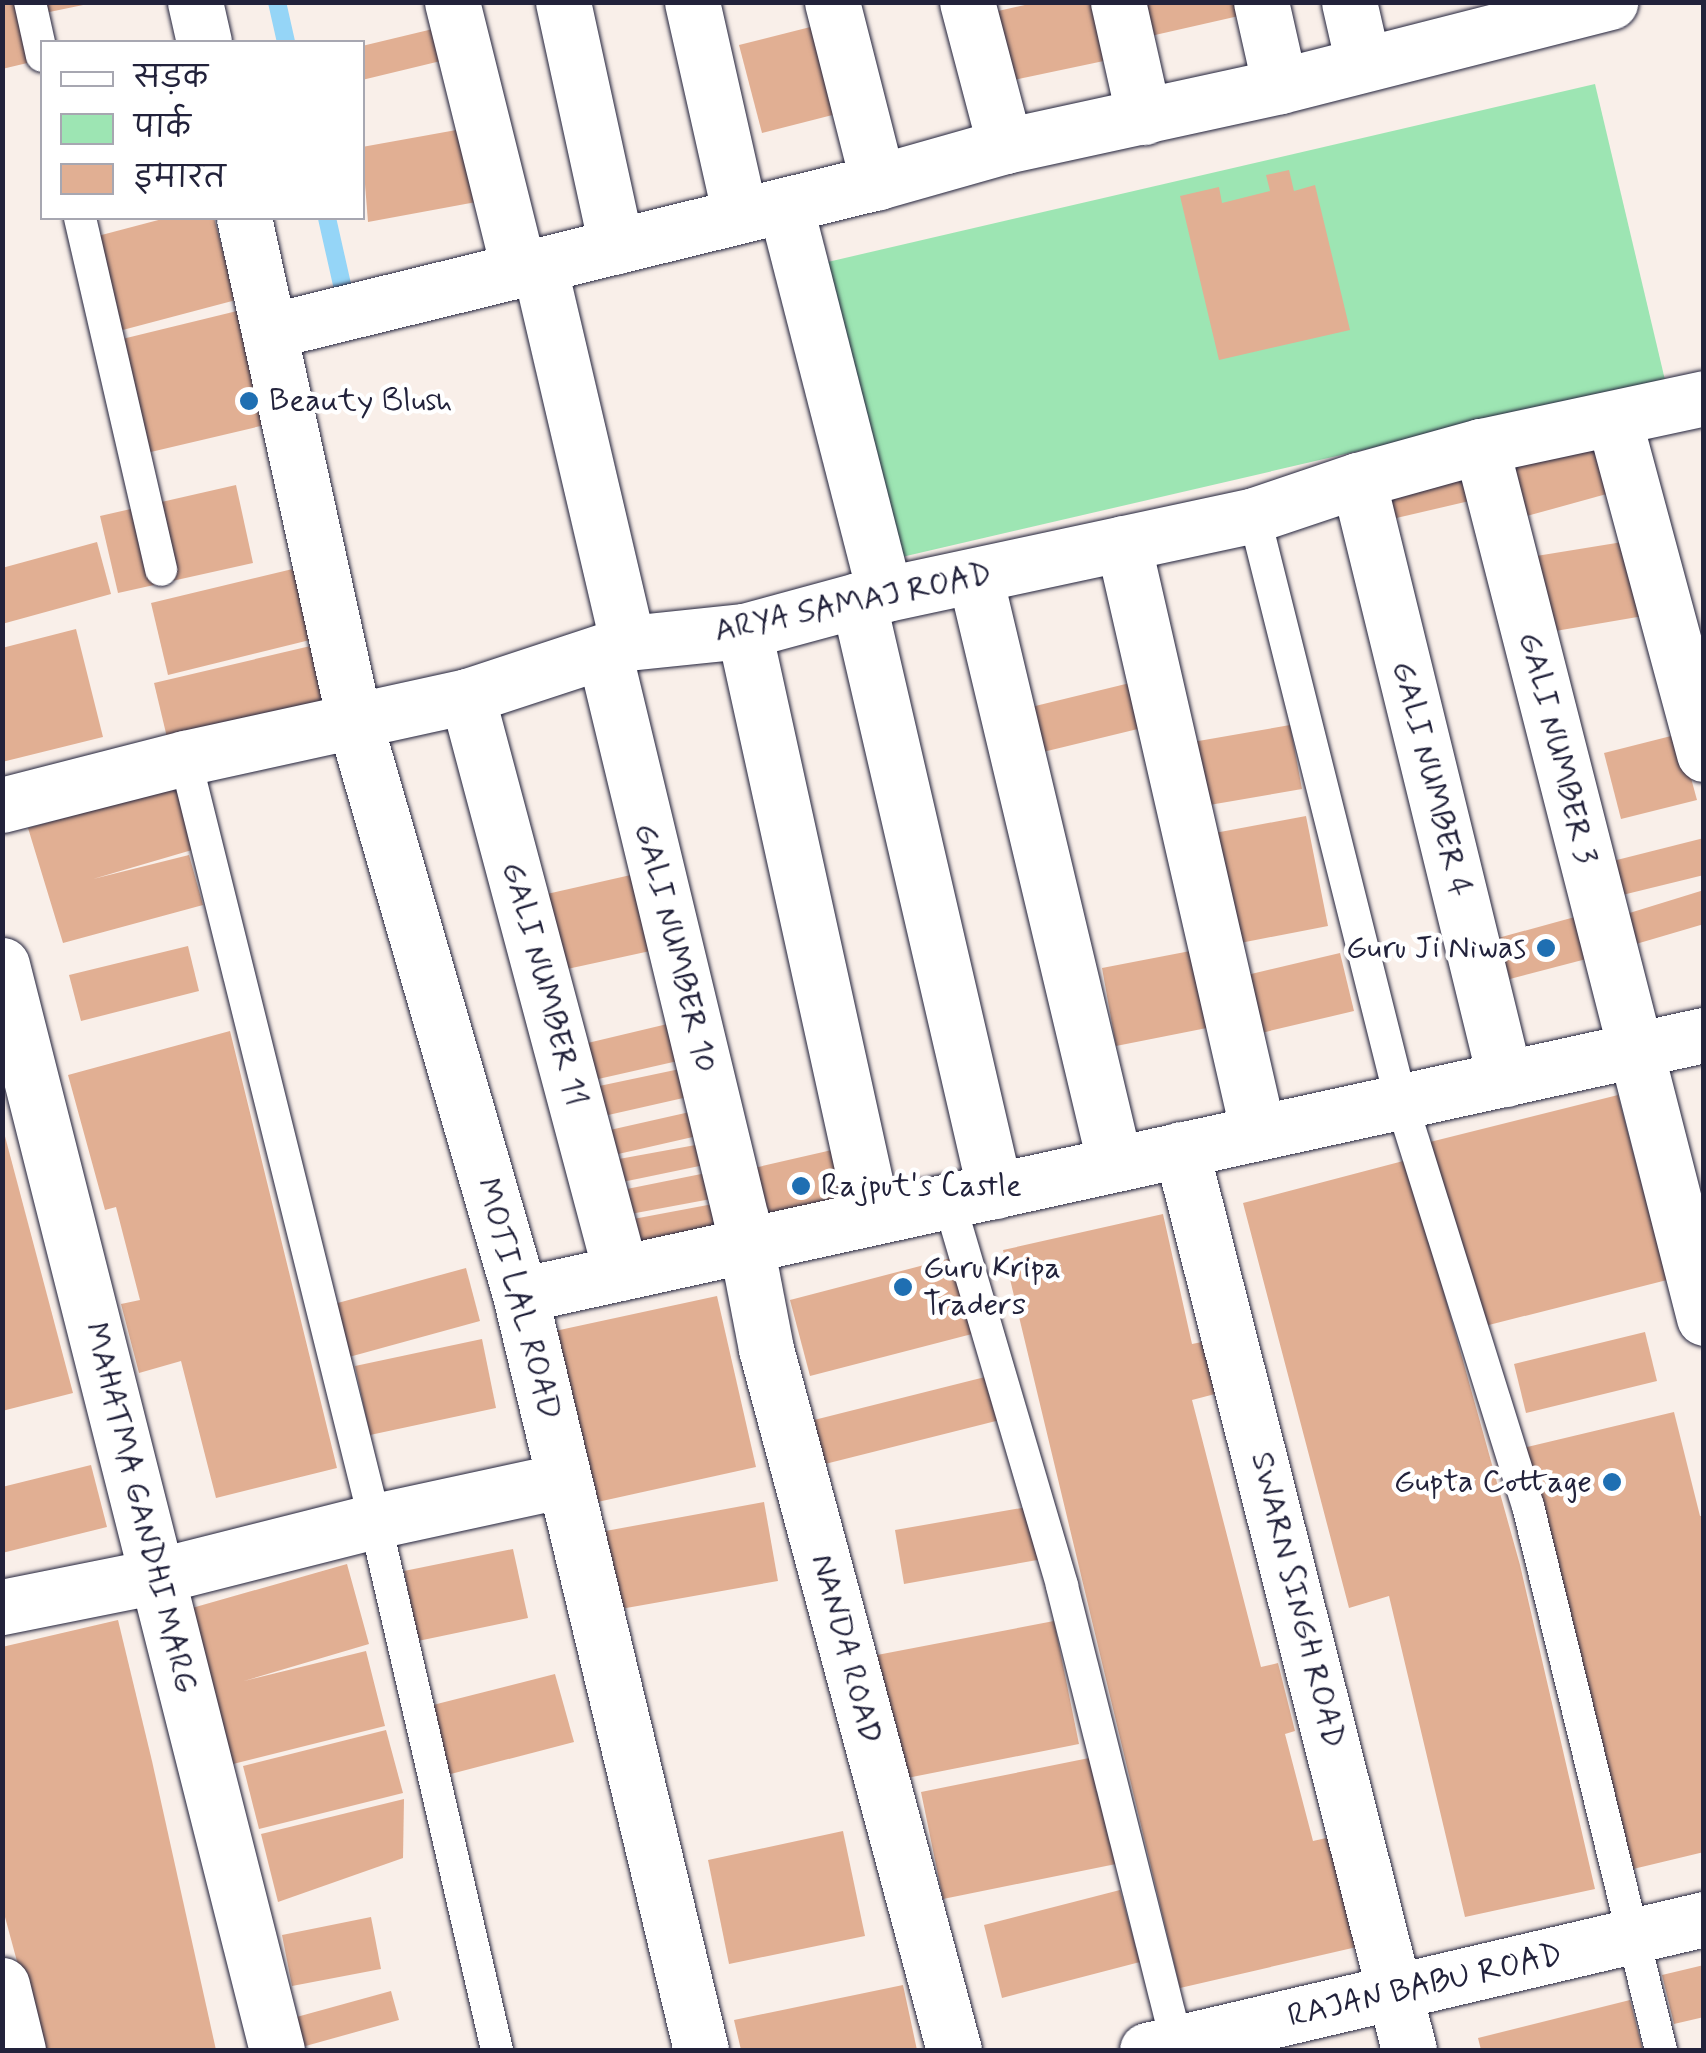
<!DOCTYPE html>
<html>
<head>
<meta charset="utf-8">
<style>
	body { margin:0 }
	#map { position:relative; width:1706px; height:2053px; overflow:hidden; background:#f9efe9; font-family:Mynerve,"Playpen Sans Deva",sans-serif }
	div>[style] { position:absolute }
	.green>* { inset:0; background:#9de5b3 }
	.stream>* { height:18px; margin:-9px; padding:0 9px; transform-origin:9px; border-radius:9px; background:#95d5f7 }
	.building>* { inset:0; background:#e1af93 }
	.roads { filter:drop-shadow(0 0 2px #22223b) drop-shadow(0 0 2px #22223b) }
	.lane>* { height:32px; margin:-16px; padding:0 16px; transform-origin:16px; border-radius:16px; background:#fff }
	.street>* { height:55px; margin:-27.5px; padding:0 27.5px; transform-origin:27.5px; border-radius:27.5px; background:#fff }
	.secondary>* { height:55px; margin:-27.5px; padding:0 27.5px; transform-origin:27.5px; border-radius:27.5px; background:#fff }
	.dots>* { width:28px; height:28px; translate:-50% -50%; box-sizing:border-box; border:5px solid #fff; border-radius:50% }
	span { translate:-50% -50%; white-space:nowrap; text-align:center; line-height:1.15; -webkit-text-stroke:9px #fff; paint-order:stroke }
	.poi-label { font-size:32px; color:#22223b }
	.left { translate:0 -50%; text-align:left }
	.right { translate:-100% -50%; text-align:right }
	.street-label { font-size:32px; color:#22223b }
	.frame { position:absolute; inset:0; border:5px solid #22223b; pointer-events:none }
	.legend { position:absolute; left:40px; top:40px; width:325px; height:180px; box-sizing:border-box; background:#fff; border:2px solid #a7a7b1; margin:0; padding:12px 18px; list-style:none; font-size:30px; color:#22223b }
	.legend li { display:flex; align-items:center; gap:20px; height:50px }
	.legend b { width:50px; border:2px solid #a7a7b1 }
</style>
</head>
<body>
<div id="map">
	<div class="green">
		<div style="clip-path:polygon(1595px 84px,1665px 380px,889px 560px,819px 264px)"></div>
	</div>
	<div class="stream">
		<div style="left:277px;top:2px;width:41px;rotate:77.3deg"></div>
		<div style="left:327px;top:218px;width:86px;rotate:77.3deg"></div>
	</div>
	<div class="building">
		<div style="clip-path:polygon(2px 2px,88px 2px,88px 4px,30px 16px,40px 60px,2px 69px)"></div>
		<div style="clip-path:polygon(1038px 2px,1105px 2px,1118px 58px,1004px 82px,989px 13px)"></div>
		<div style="clip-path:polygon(1124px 2px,1250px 2px,1252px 13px,1133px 40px)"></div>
		<div style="clip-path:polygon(834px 21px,856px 109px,762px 133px,739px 45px)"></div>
		<div style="clip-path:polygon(437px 28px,449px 59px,362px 80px,362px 46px)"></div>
		<div style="clip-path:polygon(473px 127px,487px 200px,368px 222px,362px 147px)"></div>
		<div style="clip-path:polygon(1289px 170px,1294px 191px,1315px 185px,1350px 330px,1219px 360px,1180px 196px,1219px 187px,1222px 203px,1270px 191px,1266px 175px)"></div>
		<div style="clip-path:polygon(166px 218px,214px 218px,236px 300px,100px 336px,75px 242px)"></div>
		<div style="clip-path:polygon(237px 311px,265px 425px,138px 455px,110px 342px)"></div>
		<div style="clip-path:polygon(1602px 425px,1621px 490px,1509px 521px,1490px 456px)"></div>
		<div style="clip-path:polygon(1470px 465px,1478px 499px,1375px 523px,1367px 489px)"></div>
		<div style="clip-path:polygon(236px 485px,253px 563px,118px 593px,100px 516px)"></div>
		<div style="clip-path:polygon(1641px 539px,1655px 614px,1538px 634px,1524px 558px)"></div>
		<div style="clip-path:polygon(97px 542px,111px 594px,2px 624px,2px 568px)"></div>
		<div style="clip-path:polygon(301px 567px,318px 638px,168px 675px,151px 603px)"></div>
		<div style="clip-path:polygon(76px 629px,103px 737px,2px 762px,2px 648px)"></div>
		<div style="clip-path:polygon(319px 644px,334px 711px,170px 750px,154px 683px)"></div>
		<div style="clip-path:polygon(1134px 682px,1146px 727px,1039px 753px,1027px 708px)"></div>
		<div style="clip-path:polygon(1290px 725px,1302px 789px,1192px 808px,1181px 744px)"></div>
		<div style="clip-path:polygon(1679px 734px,1697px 800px,1621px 819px,1604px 753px)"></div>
		<div style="clip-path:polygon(181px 786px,192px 850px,93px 879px,189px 855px,203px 905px,63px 943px,28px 828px)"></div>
		<div style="clip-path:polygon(1306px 816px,1328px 926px,1225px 946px,1204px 835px)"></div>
		<div style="clip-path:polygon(1704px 838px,1704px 875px,1602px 900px,1593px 866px)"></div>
		<div style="clip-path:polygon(644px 872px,664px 948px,558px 971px,538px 896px)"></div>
		<div style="clip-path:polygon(1704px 890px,1704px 924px,1619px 949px,1610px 919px)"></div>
		<div style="clip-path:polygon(1582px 915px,1594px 957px,1510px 979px,1498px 938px)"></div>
		<div style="clip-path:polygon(188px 946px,199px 991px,81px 1021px,69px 975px)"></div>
		<div style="clip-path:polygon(1211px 947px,1227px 1024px,1116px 1046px,1102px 968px)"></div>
		<div style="clip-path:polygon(1340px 953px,1354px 1011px,1244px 1037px,1230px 979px)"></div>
		<div style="clip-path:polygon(680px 1021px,691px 1058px,585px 1082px,575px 1046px)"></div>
		<div style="clip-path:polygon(230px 1031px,337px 1468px,216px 1498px,181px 1361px,139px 1373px,121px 1304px,140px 1300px,116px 1207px,105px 1210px,68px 1075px)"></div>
		<div style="clip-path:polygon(694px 1066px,701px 1094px,595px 1118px,585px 1089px)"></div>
		<div style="clip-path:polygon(1618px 1095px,1667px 1280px,1477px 1328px,1430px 1142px)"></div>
		<div style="clip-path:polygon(703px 1109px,706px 1134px,605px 1157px,601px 1132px)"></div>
		<div style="clip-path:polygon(2px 1125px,73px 1393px,2px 1411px)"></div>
		<div style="clip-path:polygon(712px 1142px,714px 1163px,608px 1185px,608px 1161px)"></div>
		<div style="clip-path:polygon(845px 1147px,858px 1203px,758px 1226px,745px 1170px)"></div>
		<div style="clip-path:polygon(1407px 1160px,1520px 1565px,1595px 1889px,1465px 1917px,1389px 1596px,1349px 1608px,1243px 1203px)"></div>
		<div style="clip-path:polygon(721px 1170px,727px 1196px,625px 1215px,617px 1191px)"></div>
		<div style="clip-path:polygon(729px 1201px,733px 1222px,627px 1246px,628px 1220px)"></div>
		<div style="clip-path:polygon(1163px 1214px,1192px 1344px,1202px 1342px,1215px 1394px,1192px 1400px,1261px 1667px,1278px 1663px,1295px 1731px,1285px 1734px,1313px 1841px,1335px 1836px,1361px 1946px,1180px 1988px,1003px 1250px)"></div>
		<div style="clip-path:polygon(951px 1258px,972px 1334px,810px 1376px,790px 1300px)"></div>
		<div style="clip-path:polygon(466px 1268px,480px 1321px,349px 1357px,334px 1304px)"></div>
		<div style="clip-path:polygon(717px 1296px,756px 1467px,593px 1503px,555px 1331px)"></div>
		<div style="clip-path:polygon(1645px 1332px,1657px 1381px,1526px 1413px,1514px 1364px)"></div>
		<div style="clip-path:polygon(482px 1339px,496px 1408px,370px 1435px,355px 1366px)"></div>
		<div style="clip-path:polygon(989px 1376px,1000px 1420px,825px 1464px,814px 1420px)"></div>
		<div style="clip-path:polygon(1674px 1412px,1700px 1516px,1704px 1516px,1704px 1852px,1629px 1870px,1523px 1448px)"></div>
		<div style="clip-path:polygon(91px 1465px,107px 1527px,2px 1553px,2px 1487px)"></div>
		<div style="clip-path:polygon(764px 1502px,778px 1581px,615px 1610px,600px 1532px)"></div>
		<div style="clip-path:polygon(1033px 1506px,1043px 1559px,904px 1584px,895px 1530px)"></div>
		<div style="clip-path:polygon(513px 1549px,528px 1618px,418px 1641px,404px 1571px)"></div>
		<div style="clip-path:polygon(347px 1564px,369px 1644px,244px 1681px,366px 1651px,385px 1726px,233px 1764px,192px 1608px)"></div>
		<div style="clip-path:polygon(118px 1620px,152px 1761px,216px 2050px,41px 2050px,2px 1906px,2px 1647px)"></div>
		<div style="clip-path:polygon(1054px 1621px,1079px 1744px,902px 1779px,877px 1655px)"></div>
		<div style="clip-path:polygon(555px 1674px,574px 1742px,443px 1776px,425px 1707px)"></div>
		<div style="clip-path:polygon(386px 1730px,403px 1793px,259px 1829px,243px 1766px)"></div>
		<div style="clip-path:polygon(1094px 1757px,1116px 1864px,943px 1899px,921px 1792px)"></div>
		<div style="clip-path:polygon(404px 1799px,403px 1858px,278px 1902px,261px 1834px)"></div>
		<div style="clip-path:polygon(843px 1831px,865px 1936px,729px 1964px,708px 1860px)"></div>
		<div style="clip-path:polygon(1120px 1890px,1140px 1962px,1002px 1998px,984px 1925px)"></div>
		<div style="clip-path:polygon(371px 1917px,381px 1969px,292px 1986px,282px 1935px)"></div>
		<div style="clip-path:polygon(1704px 1965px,1704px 2017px,1674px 2024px,1662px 1975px)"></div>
		<div style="clip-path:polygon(903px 1985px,917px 2050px,741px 2050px,734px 2020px)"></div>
		<div style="clip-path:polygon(391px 1991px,399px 2020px,302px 2047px,293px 2018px)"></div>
		<div style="clip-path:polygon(1630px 2000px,1643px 2050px,1481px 2050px,1478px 2038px)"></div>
	</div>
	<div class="roads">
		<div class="lane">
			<div style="left:30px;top:2px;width:55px;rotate:77.5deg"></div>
			<div style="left:80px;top:218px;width:361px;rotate:77deg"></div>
			<div style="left:1254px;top:515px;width:604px;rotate:75.92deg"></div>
			<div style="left:1401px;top:1101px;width:424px;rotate:72.6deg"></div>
			<div style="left:1528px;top:1506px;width:560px;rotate:76.26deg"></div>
			<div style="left:185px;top:758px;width:786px;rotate:76.02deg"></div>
			<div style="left:375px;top:1521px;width:543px;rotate:77.01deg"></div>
			<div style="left:949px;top:1201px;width:401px;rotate:73.6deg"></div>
			<div style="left:1062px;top:1586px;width:471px;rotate:75.9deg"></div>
		</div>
		<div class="street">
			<div style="left:195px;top:2px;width:41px;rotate:77.3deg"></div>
			<div style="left:452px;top:2px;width:276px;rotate:76deg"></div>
			<div style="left:563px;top:2px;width:250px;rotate:77.7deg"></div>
			<div style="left:692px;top:2px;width:218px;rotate:77.3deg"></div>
			<div style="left:832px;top:2px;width:186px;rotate:75.7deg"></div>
			<div style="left:967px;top:2px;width:149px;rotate:75.2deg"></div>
			<div style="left:1118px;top:2px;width:118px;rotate:77.3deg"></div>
			<div style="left:1261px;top:2px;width:86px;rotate:77.3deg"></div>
			<div style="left:1349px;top:2px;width:63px;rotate:77.1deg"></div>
			<div style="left:785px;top:205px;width:402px;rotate:75.6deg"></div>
			<div style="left:244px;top:218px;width:514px;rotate:77.64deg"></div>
			<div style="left:354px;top:720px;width:598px;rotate:73.9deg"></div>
			<div style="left:520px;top:1295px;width:776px;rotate:76.52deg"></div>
			<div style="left:539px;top:265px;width:388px;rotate:76.8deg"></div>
			<div style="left:270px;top:331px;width:626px;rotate:-13.77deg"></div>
			<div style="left:878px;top:182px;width:132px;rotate:-15.8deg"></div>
			<div style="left:1005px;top:146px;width:281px;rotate:-12.3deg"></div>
			<div style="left:1280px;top:86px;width:341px;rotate:-14.3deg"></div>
			<div style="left:1614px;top:420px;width:346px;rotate:74.9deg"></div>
			<div style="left:1481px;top:446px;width:900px;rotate:75.65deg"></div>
			<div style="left:1358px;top:480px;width:617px;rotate:76.21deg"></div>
			<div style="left:1123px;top:543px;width:604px;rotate:77.09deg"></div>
			<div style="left:975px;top:577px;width:603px;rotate:76.59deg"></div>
			<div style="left:858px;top:600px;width:607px;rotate:76.95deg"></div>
			<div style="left:744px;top:631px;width:600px;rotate:77.59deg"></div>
			<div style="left:604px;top:652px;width:583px;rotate:76.42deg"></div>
			<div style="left:741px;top:1219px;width:132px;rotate:79.1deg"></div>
			<div style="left:766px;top:1349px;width:726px;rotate:74.99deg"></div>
			<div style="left:467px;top:696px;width:597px;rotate:75.06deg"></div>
			<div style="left:2px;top:965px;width:1119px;rotate:75.78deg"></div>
			<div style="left:1181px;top:1149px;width:929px;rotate:75.8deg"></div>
			<div style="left:520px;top:1295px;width:1212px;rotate:-12.39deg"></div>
			<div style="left:2px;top:1607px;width:158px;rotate:-11.3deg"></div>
			<div style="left:157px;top:1576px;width:225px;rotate:-14.2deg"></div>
			<div style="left:375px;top:1521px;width:193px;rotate:-12.2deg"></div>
			<div style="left:2px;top:1985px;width:67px;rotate:76.2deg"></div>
			<div style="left:1147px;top:2050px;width:572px;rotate:-13.23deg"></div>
		</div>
		<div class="secondary">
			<div style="left:2px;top:805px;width:189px;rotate:-14.4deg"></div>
			<div style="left:185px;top:758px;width:289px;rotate:-12.4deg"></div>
			<div style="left:467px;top:696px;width:169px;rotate:-18.2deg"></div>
			<div style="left:628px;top:643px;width:117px;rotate:-5.9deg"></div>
			<div style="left:744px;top:631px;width:118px;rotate:-15.2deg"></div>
			<div style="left:858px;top:600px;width:405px;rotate:-12.1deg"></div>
			<div style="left:1254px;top:515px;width:110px;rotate:-18.6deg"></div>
			<div style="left:1358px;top:480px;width:128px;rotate:-15.5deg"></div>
			<div style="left:1481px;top:446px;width:228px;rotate:-12.1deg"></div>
		</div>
	</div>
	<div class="dots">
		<div style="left:249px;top:401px;background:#1f6fb2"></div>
		<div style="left:1546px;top:948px;background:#1f6fb2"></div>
		<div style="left:801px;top:1186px;background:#1f6fb2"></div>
		<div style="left:903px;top:1287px;background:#1f6fb2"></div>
		<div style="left:1612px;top:1482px;background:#1f6fb2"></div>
	</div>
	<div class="poi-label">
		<span class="left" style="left:269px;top:401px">Beauty Blush</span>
		<span class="right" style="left:1526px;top:948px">Guru Ji Niwas</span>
		<span class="left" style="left:821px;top:1186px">Rajput's Castle</span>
		<span class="left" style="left:923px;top:1287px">Guru Kripa<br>Traders</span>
		<span class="right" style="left:1592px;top:1482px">Gupta Cottage</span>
	</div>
	<div class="street-label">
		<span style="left:853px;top:603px;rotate:-12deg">ARYA SAMAJ ROAD</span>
		<span style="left:1557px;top:748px;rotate:76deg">GALI NUMBER 3</span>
		<span style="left:1431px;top:779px;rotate:76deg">GALI NUMBER 4</span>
		<span style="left:675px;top:948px;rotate:76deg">GALI NUMBER 10</span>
		<span style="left:544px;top:984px;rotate:75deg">GALI NUMBER 11</span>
		<span style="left:518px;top:1299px;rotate:75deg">MOTI LAL ROAD</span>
		<span style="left:140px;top:1508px;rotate:76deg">MAHATMA GANDHI MARG</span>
		<span style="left:1297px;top:1600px;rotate:76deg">SWARN SINGH ROAD</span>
		<span style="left:846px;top:1649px;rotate:75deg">NANDA ROAD</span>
		<span style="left:1425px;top:1986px;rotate:-13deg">RAJAN BABU ROAD</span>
	</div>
	<div class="frame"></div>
	<ul class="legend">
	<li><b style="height:12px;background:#fff"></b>सड़क</li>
	<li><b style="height:28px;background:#9de5b3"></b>पार्क</li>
	<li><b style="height:28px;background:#e1af93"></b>इमारत</li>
	</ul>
</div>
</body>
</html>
